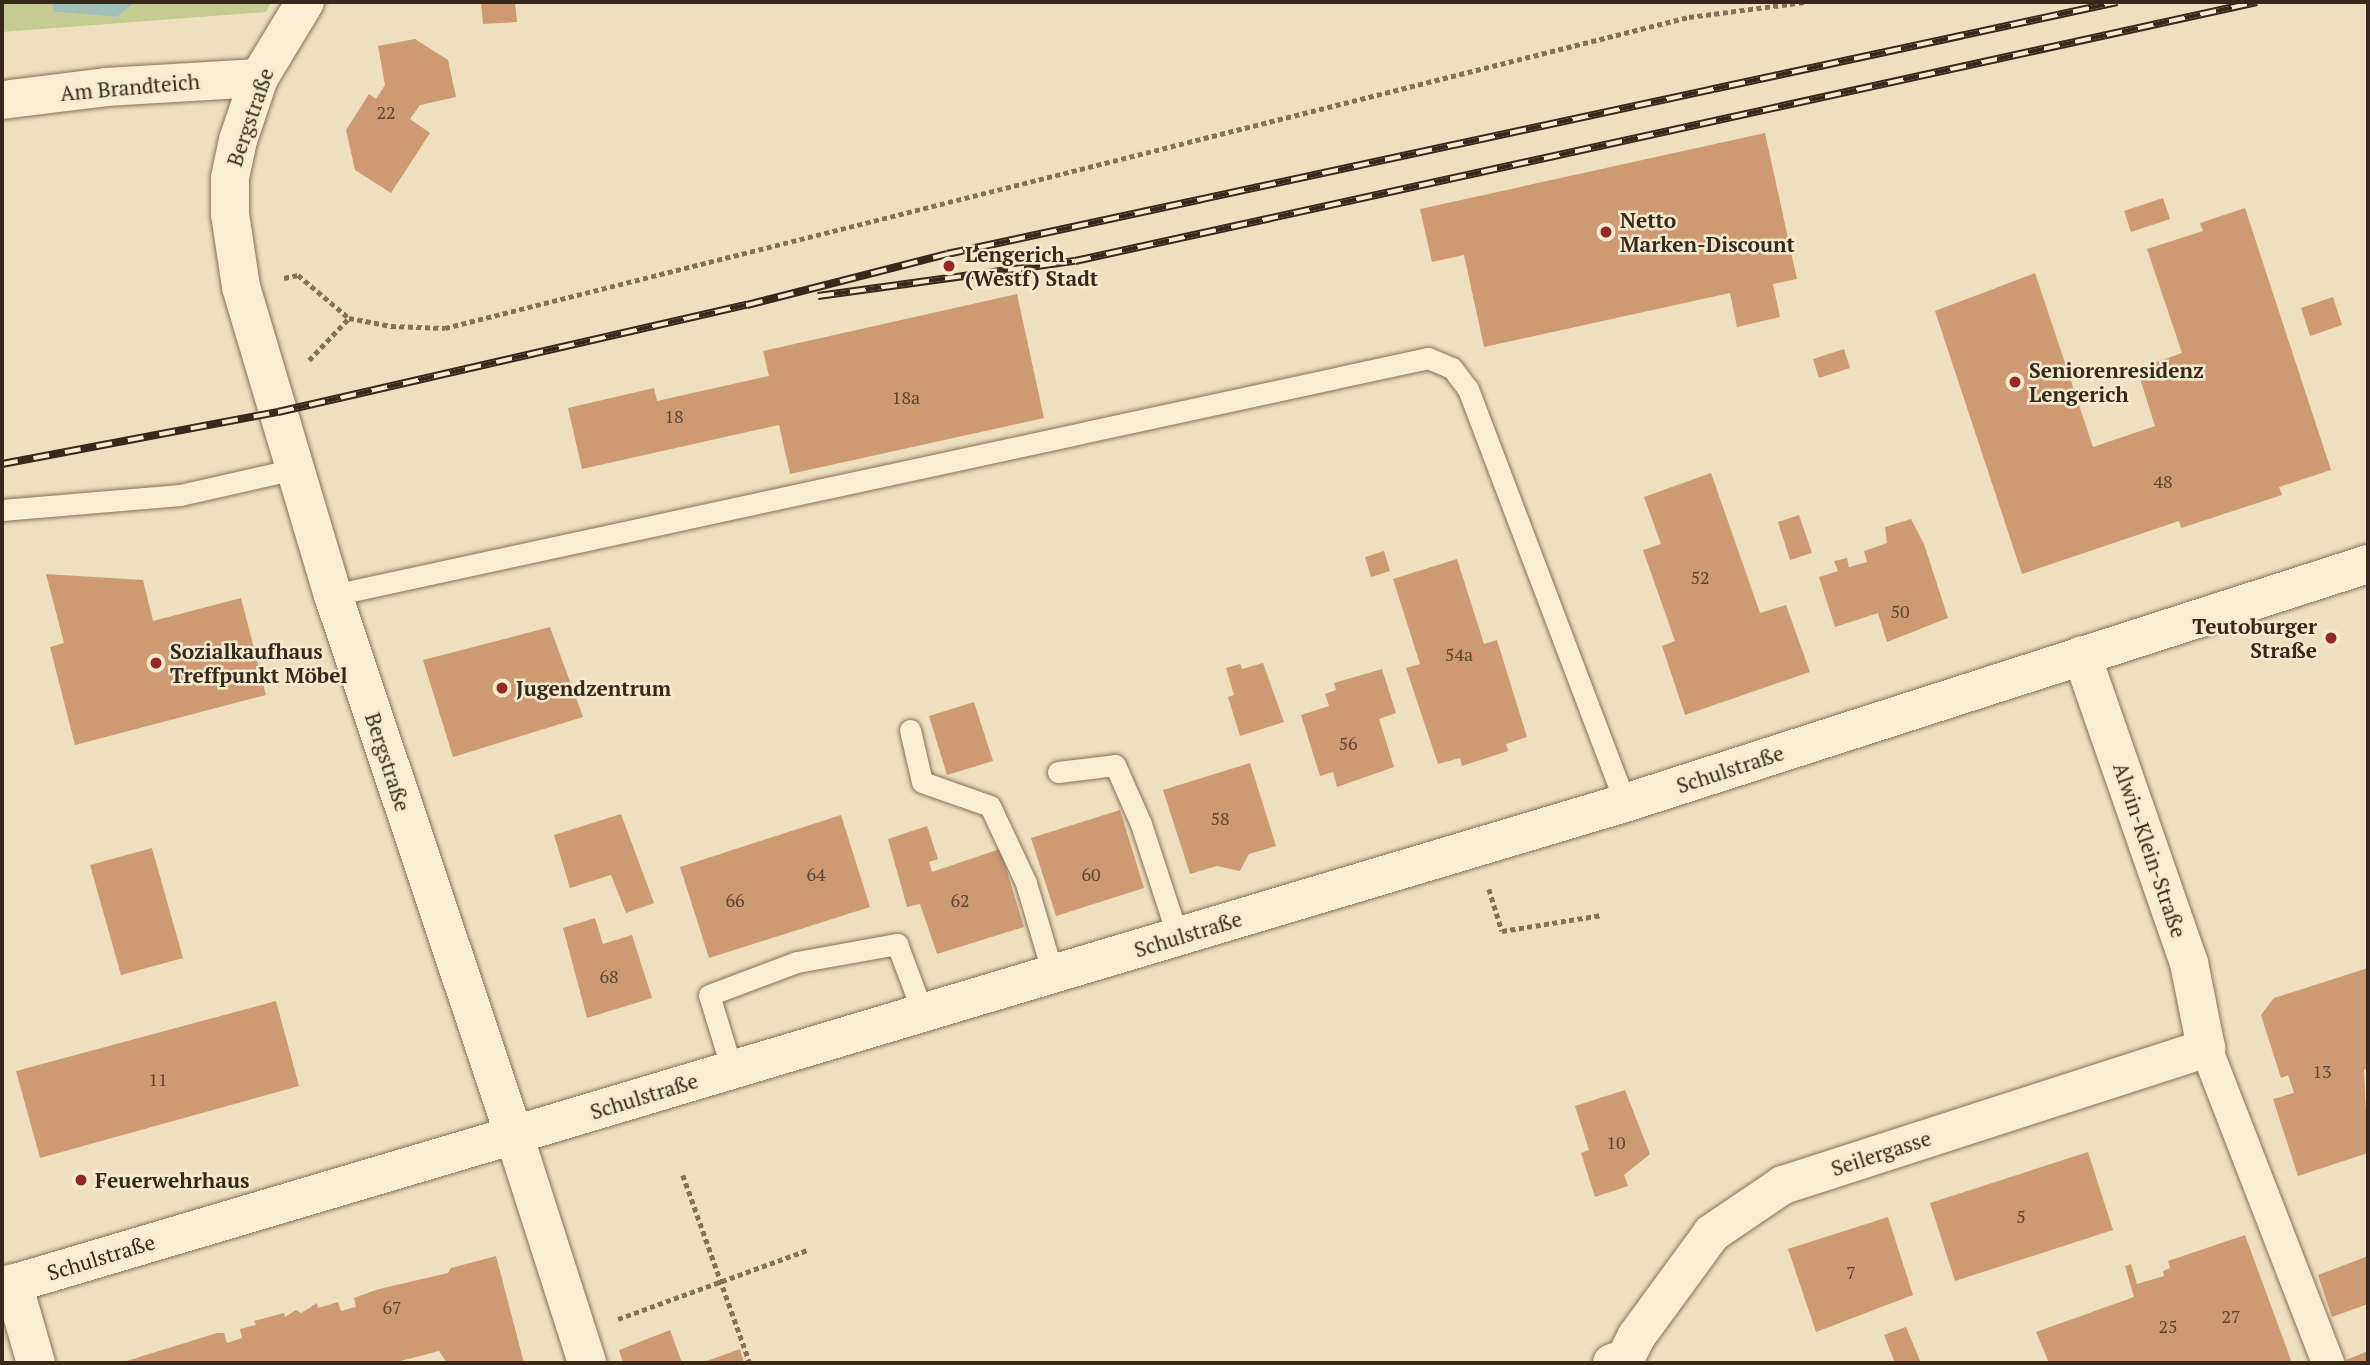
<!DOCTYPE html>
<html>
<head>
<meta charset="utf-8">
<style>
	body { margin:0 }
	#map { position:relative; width:2370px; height:1365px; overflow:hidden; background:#eee0bf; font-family:"PT Serif",serif }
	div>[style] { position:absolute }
	.green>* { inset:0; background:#c5cc93 }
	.water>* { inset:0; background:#a2c0b7 }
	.building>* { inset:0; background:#cd9a74 }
	.path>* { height:4.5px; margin-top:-2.25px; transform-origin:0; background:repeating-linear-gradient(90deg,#867157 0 5px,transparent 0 8.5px) }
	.roads { filter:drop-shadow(0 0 2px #867157) drop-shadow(0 0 2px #867157) }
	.service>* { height:21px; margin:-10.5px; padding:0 10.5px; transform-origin:10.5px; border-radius:10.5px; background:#f9edd2 }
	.pedestrian>* { height:32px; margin:-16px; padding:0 16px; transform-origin:16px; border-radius:16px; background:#f9edd2 }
	.minor>* { height:38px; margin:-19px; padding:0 19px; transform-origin:19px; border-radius:19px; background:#f9edd2 }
	.tertiary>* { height:38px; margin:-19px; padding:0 19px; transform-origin:19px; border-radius:19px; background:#f9edd2 }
	.secondary>* { height:38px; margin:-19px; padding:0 19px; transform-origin:19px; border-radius:19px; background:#f9edd2 }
	.rail>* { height:8px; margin-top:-4px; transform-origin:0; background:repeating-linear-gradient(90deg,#f5eace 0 16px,#36291c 0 32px); box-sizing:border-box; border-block:2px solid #36291c }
	.dots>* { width:19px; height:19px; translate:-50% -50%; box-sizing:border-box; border:4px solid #f5eace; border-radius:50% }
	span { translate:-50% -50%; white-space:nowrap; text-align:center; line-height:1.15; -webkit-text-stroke:5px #f5eace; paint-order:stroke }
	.number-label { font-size:18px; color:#5c4532 }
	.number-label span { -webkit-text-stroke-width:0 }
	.street-label { font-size:21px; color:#36291c }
	.poi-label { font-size:21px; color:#36291c; font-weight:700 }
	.left { translate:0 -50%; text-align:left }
	.right { translate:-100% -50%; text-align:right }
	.frame { position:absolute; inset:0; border:4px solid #36291c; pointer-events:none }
</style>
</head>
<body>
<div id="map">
	<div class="green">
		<div style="clip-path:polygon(2px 2px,51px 2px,54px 12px,117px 17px,136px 2px,271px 2px,266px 12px,2px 32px)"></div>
	</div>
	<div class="water">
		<div style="clip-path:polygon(51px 2px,136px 2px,117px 17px,54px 12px)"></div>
	</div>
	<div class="building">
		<div style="clip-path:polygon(481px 2px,515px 2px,517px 22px,483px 24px)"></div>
		<div style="clip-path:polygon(415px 39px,448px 60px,456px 97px,420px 105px,410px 119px,430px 133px,391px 193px,355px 170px,346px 130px,369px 94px,376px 99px,385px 85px,378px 46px)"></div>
		<div style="clip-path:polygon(1765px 133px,1797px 279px,1773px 284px,1780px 317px,1737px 327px,1730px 293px,1484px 347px,1464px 255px,1432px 262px,1420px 209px)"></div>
		<div style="clip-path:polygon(2163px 198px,2170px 219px,2131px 232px,2124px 211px)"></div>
		<div style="clip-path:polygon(2245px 208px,2331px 470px,2279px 487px,2282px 495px,2181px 528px,2179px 521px,2022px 574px,1935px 311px,2035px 273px,2093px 447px,2155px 426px,2137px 369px,2182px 353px,2147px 249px,2203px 231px,2200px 223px)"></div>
		<div style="clip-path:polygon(1017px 294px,1044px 418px,790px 474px,779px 425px,582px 469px,568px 408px,654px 388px,657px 401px,769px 376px,763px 351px)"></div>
		<div style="clip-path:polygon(2333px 297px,2342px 325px,2310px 336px,2301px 308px)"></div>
		<div style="clip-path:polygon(1844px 349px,1850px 368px,1819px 378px,1813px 359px)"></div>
		<div style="clip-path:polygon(1711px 473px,1760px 613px,1786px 605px,1810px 672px,1685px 715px,1662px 646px,1675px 641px,1643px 550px,1661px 544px,1644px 497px)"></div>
		<div style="clip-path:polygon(1799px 515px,1812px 553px,1790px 560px,1778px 522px)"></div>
		<div style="clip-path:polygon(1911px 519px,1924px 544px,1948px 618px,1887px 642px,1878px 613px,1835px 627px,1819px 577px,1838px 571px,1834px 561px,1847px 558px,1849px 567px,1867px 562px,1864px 551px,1887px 543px,1885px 527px)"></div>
		<div style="clip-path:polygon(1384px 551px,1390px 571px,1371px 577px,1365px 557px)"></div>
		<div style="clip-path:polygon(1457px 559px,1484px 644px,1497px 640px,1527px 737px,1506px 744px,1508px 751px,1462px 766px,1460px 758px,1438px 764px,1406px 668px,1420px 664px,1393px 579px)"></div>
		<div style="clip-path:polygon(46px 574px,143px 580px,153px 621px,241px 598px,266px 695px,75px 745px,50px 647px,64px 643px)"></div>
		<div style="clip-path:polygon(550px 627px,583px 717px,453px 757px,423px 660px)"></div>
		<div style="clip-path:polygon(1263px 663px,1284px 722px,1240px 736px,1228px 697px,1234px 695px,1226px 668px,1240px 664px,1242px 669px)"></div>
		<div style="clip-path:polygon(1382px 669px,1396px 713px,1379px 719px,1394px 767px,1337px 787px,1333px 772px,1320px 776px,1301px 715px,1329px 706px,1325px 694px,1336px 690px,1334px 683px)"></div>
		<div style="clip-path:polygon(974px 702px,993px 761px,947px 775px,929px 716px)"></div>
		<div style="clip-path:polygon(1250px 763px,1276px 846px,1249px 854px,1240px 871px,1217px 866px,1190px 874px,1163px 790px)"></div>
		<div style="clip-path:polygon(1120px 810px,1144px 888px,1056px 916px,1031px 838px)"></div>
		<div style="clip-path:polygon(621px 814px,654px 903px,626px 913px,611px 875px,570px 888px,554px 835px)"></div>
		<div style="clip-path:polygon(841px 815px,870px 907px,709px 958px,680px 867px)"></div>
		<div style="clip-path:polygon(927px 826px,938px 859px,929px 862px,932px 872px,1000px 849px,1024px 927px,937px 954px,920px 904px,907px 907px,888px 839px)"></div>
		<div style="clip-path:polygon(152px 848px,183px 958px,121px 975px,90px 865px)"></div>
		<div style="clip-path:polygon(595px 918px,603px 944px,632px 935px,652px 998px,587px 1018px,563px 928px)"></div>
		<div style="clip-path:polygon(2368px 968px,2368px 1068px,2364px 1070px,2368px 1153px,2298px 1176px,2273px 1099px,2294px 1093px,2288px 1075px,2281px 1078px,2261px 1015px,2274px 998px)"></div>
		<div style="clip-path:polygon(276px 1001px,299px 1086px,40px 1158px,16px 1071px)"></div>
		<div style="clip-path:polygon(1625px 1090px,1650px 1154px,1624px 1175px,1628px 1186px,1595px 1197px,1581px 1153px,1589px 1150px,1575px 1106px)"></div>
		<div style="clip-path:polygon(2088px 1152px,2113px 1230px,1955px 1281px,1930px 1203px)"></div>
		<div style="clip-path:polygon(1888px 1217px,1913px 1295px,1816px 1332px,1788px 1249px)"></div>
		<div style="clip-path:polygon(2245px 1235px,2292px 1363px,2049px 1363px,2036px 1332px,2134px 1297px,2125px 1266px,2131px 1264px,2137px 1284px,2164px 1276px,2163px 1271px,2170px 1268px,2168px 1261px)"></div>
		<div style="clip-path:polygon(496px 1256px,524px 1363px,447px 1363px,439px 1351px,393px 1363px,120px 1363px,217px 1333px,224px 1333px,227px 1343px,242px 1338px,240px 1329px,256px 1325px,254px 1321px,284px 1313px,285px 1317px,296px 1310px,301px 1313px,317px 1303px,318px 1308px,338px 1302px,341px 1311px,356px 1307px,354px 1298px,379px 1289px,448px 1273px,451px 1268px)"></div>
		<div style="clip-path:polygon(2368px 1256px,2368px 1304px,2332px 1317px,2318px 1275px)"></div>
		<div style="clip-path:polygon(1906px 1327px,1921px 1363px,1895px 1363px,1884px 1335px)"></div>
		<div style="clip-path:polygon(670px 1330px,682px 1363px,623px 1363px,619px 1350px)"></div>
		<div style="clip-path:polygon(740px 1349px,744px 1363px,701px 1363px)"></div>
		<div style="clip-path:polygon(2368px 1351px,2368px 1363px,2348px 1363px,2346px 1360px)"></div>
	</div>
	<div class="path">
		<div style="left:284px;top:278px;width:14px;rotate:-12deg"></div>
		<div style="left:298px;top:275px;width:67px;rotate:40.1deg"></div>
		<div style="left:349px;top:318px;width:43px;rotate:10.8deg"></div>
		<div style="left:391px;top:326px;width:54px;rotate:2.1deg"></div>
		<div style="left:445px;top:328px;width:1282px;rotate:-14.04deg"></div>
		<div style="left:1689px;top:17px;width:116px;rotate:-7.4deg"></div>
		<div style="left:309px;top:360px;width:58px;rotate:-46.4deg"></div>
		<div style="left:1489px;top:889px;width:44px;rotate:72.8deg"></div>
		<div style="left:1502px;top:931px;width:101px;rotate:-9.1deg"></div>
		<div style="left:683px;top:1175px;width:200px;rotate:70.4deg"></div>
		<div style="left:618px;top:1319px;width:202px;rotate:-20deg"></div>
	</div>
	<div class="roads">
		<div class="service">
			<div style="left:2px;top:510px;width:179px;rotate:-4.8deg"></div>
			<div style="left:180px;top:495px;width:118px;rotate:-12.7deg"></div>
			<div style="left:333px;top:595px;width:1120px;rotate:-12.21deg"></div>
			<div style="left:1428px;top:358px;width:26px;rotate:23deg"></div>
			<div style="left:1452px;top:368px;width:26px;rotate:53deg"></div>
			<div style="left:1468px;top:389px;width:443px;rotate:69.2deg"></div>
			<div style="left:910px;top:730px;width:53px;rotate:77deg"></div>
			<div style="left:922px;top:782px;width:72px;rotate:19.4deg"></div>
			<div style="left:990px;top:806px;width:85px;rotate:64.9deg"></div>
			<div style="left:1026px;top:883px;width:95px;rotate:73.5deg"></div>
			<div style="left:1058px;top:772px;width:57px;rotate:-7deg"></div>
			<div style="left:1115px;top:765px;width:64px;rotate:66.2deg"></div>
			<div style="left:1141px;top:824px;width:119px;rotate:71.9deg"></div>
			<div style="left:732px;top:1070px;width:78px;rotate:-107deg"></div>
			<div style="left:709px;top:995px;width:94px;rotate:-20.6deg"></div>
			<div style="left:797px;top:962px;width:102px;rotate:-10.2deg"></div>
			<div style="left:897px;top:944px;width:74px;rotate:69.4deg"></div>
		</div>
		<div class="pedestrian">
			<div style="left:2206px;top:1048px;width:338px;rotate:68.8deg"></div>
		</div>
		<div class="minor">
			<div style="left:2px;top:100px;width:105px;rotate:-7.1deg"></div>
			<div style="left:106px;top:87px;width:153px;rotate:-3.4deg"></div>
			<div style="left:514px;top:1135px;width:239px;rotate:72.2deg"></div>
			<div style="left:13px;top:1283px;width:83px;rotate:74deg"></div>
			<div style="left:1612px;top:1363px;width:14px;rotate:-17deg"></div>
			<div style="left:1625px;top:1359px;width:25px;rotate:-63deg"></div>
			<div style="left:1636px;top:1337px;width:129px;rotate:-53.8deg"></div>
			<div style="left:1712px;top:1233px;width:86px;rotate:-34.1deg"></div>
			<div style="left:1783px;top:1185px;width:445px;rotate:-17.9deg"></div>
			<div style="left:2206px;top:1048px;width:87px;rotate:-101.3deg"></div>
			<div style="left:2189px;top:963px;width:326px;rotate:-109.2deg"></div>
		</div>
		<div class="tertiary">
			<div style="left:2px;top:1287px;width:534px;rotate:-16.53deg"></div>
		</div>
		<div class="secondary">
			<div style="left:305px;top:2px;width:89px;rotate:121.2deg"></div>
			<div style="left:259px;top:78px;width:65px;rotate:108.7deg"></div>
			<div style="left:238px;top:140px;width:39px;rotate:102deg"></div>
			<div style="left:230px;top:178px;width:36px;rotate:90deg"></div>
			<div style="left:230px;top:214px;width:74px;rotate:81.4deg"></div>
			<div style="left:241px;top:287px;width:321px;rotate:73.4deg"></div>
			<div style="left:333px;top:595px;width:570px;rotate:71.47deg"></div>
			<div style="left:514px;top:1135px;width:1160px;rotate:-16.64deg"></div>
			<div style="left:1625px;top:803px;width:780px;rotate:-17.83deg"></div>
		</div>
	</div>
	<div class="rail">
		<div style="left:818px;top:296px;width:259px;rotate:-7.8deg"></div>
		<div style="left:1075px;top:261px;width:1210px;rotate:-12.36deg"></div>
		<div style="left:2px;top:464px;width:281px;rotate:-10.7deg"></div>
		<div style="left:278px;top:412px;width:481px;rotate:-12.9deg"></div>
		<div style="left:747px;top:305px;width:206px;rotate:-14.3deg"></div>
		<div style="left:947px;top:254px;width:1197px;rotate:-12.15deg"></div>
	</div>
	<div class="dots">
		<div style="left:1606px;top:232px;background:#962727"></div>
		<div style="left:949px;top:266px;background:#962727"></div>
		<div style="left:2015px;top:382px;background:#962727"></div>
		<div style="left:2331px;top:638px;background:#962727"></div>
		<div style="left:156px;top:663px;background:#962727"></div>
		<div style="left:502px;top:688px;background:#962727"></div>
		<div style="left:81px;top:1180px;background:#962727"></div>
	</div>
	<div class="number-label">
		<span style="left:386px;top:112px">22</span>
		<span style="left:906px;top:397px">18a</span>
		<span style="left:674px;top:416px">18</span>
		<span style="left:2163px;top:481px">48</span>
		<span style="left:1700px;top:577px">52</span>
		<span style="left:1900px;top:611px">50</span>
		<span style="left:1459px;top:654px">54a</span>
		<span style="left:1348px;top:743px">56</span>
		<span style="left:1220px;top:818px">58</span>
		<span style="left:816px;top:874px">64</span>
		<span style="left:1091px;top:874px">60</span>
		<span style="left:735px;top:900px">66</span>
		<span style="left:960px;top:900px">62</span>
		<span style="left:609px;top:976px">68</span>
		<span style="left:2322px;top:1071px">13</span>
		<span style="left:158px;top:1079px">11</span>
		<span style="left:1616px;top:1142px">10</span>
		<span style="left:2021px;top:1216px">5</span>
		<span style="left:1851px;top:1272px">7</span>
		<span style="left:392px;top:1307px">67</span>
		<span style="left:2231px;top:1316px">27</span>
		<span style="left:2168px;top:1326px">25</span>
	</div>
	<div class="street-label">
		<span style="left:130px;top:87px;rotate:-5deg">Am Brandteich</span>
		<span style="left:250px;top:117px;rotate:-71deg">Bergstraße</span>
		<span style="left:388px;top:762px;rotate:72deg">Bergstraße</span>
		<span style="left:1730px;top:769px;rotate:-18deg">Schulstraße</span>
		<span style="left:2150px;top:850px;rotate:71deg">Alwin-Klein-Straße</span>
		<span style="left:1188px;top:934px;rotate:-17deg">Schulstraße</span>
		<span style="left:644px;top:1096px;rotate:-17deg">Schulstraße</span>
		<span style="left:1881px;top:1153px;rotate:-18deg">Seilergasse</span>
		<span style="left:101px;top:1257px;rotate:-17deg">Schulstraße</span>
	</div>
	<div class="poi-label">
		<span class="left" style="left:1620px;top:232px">Netto<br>Marken-Discount</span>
		<span class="left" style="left:965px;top:266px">Lengerich<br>(Westf) Stadt</span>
		<span class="left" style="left:2029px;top:382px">Seniorenresidenz<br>Lengerich</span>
		<span class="right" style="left:2317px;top:638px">Teutoburger<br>Straße</span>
		<span class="left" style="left:170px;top:663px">Sozialkaufhaus<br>Treffpunkt Möbel</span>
		<span class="left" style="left:516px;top:688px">Jugendzentrum</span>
		<span class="left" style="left:95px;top:1180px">Feuerwehrhaus</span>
	</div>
	<div class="frame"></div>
</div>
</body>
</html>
